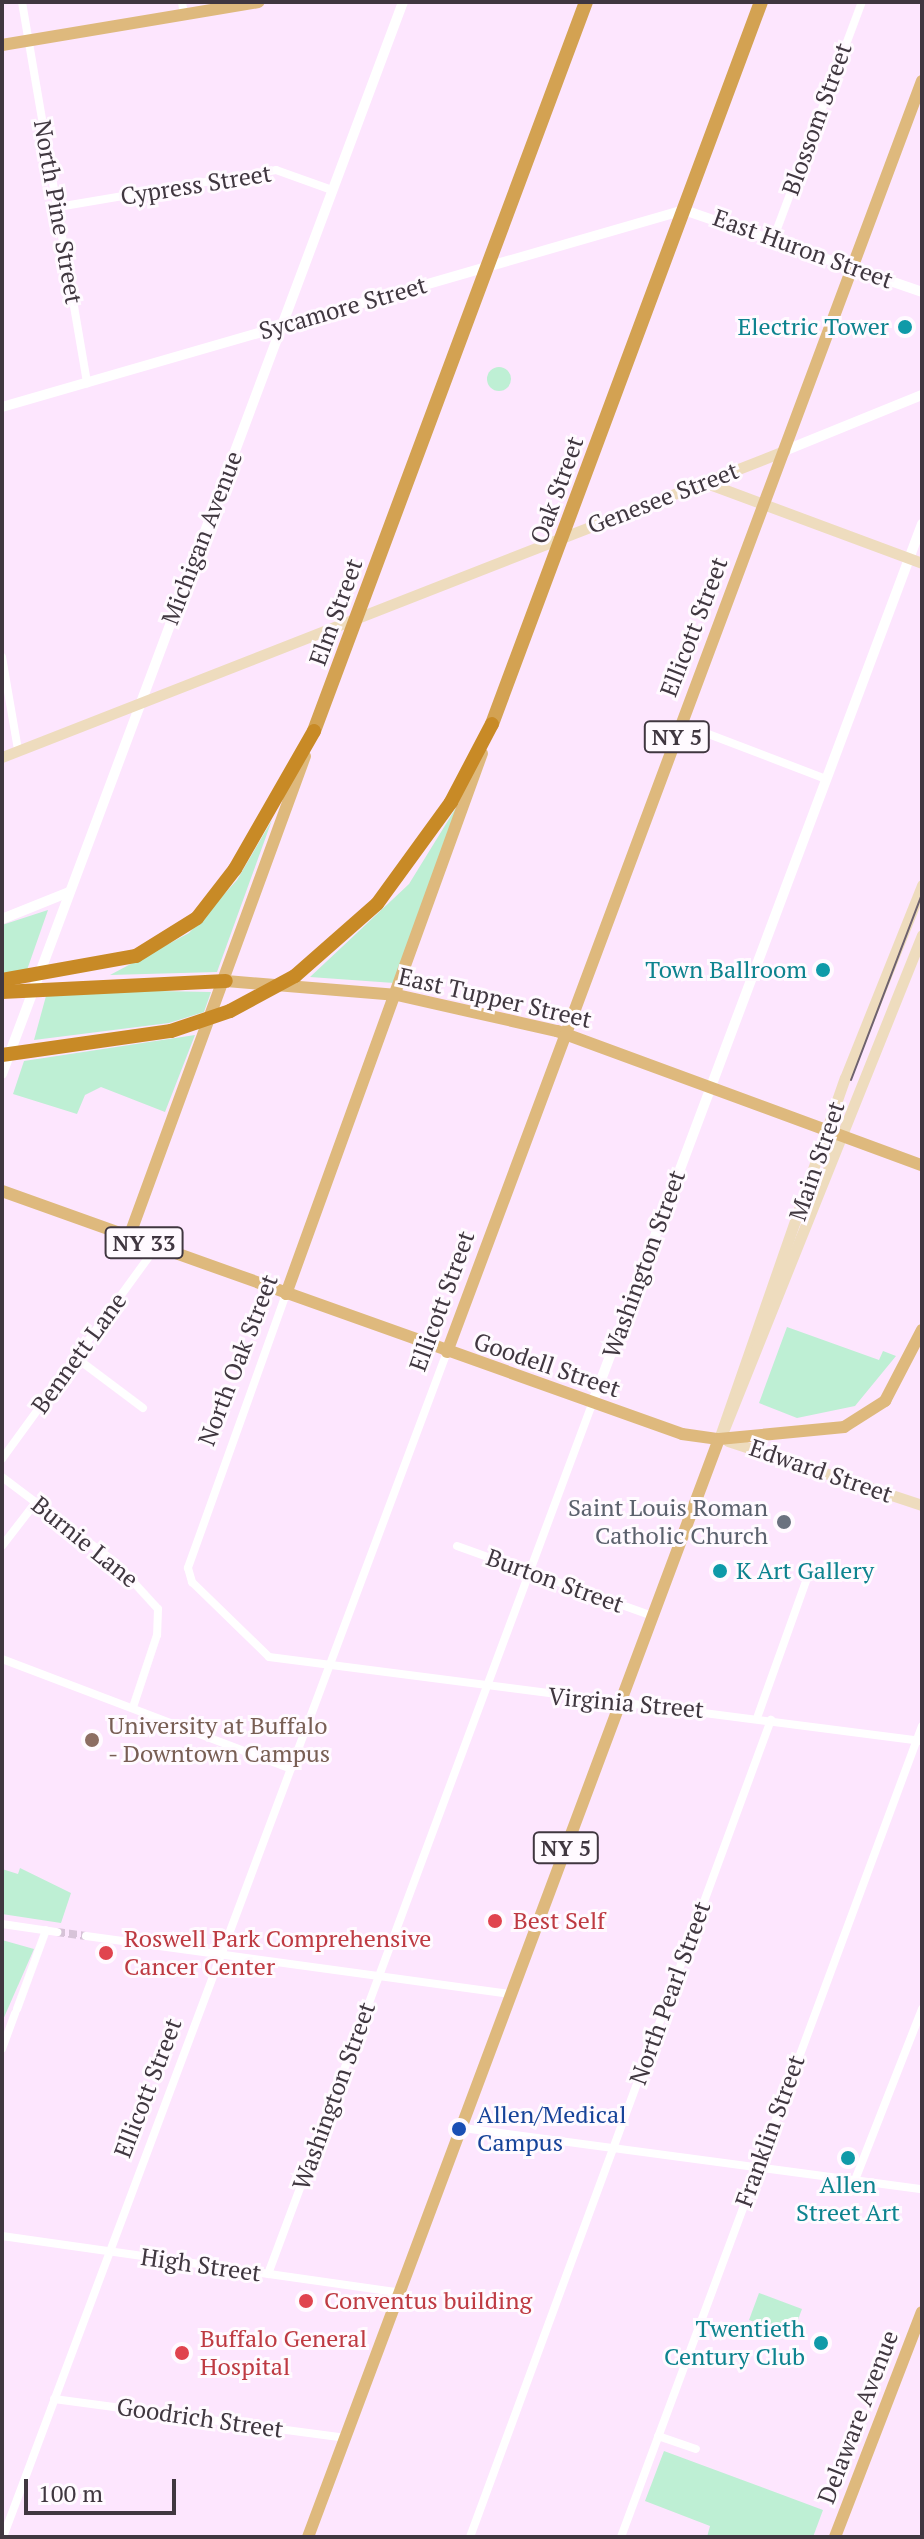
<!DOCTYPE html>
<html>
<head>
<meta charset="utf-8">
<style>
	body { margin:0 }
	#map { position:relative; width:924px; height:2539px; overflow:hidden; background:#fde6fe; font-family:"PT Serif",serif }
	div>[style] { position:absolute }
	.green>* { inset:0; background:#beefd4 }
	.round { border-radius:50% }
	.minor-tunnel>* { height:8px; margin-top:-4px; transform-origin:0; background:repeating-linear-gradient(90deg,#d7c3d8 0 8px,transparent 0 12px) }
	.minor>* { height:8px; margin:-4px; padding:0 4px; transform-origin:4px; border-radius:4px; background:#fff }
	.tertiary>* { height:10px; margin:-5px; padding:0 5px; transform-origin:5px; border-radius:5px; background:#fff }
	.secondary>* { height:11px; margin:-5.5px; padding:0 5.5px; transform-origin:5.5px; border-radius:5.5px; background:#eedcbe }
	.primary>* { height:12px; margin:-6px; padding:0 6px; transform-origin:6px; border-radius:6px; background:#deb97d }
	.trunk>* { height:14px; margin:-7px; padding:0 7px; transform-origin:7px; border-radius:7px; background:#d3a252 }
	.motorway>* { height:14px; margin:-7px; padding:0 7px; transform-origin:7px; border-radius:7px; background:#c88a26 }
	.tram>* { height:2px; margin:-1px; padding:0 1px; transform-origin:1px; border-radius:1px; background:#6e626e }
	.dots>* { width:22px; height:22px; translate:-50% -50%; box-sizing:border-box; border:4px solid #fffaff; border-radius:50% }
	span { translate:-50% -50%; white-space:nowrap; text-align:center; line-height:1.15; -webkit-text-stroke:6px #fffaff; paint-order:stroke }
	.shield-label span { padding:2px 6px; background:#fffaff; border:2px solid; border-radius:6px; -webkit-text-stroke-width:0 }
	.shield-label { font-size:22px; color:#403740; font-weight:700 }
	.street-label { font-size:24px; color:#403740 }
	.culture-label { font-size:24px; color:#0d838f }
	.right { translate:-100% -50%; text-align:right }
	.left { translate:0 -50%; text-align:left }
	.worship-label { font-size:24px; color:#5b616d }
	.education-label { font-size:24px; color:#785e54 }
	.health-label { font-size:24px; color:#be3a42 }
	.transit-label { font-size:24px; color:#164399 }
	.frame { position:absolute; inset:0; border:4px solid #403740; pointer-events:none }
	.scale { position:absolute; left:24px; top:2479px; width:152px; height:36px; box-sizing:border-box; border:4px solid #403740; border-top:0; padding-left:10px; font-size:24px; line-height:28px; white-space:nowrap; color:#403740; -webkit-text-stroke:6px #fffaff; paint-order:stroke }
</style>
</head>
<body>
<div id="map">
	<div class="green">
		<div class="round" style="left:487px;top:367px;width:24px;height:24px"></div>
		<div style="clip-path:polygon(457px 806px,394px 983px,310px 977px,409px 884px)"></div>
		<div style="clip-path:polygon(272px 820px,217px 972px,110px 975px,189px 933px,237px 880px)"></div>
		<div style="clip-path:polygon(48px 910px,27px 970px,2px 973px,2px 925px)"></div>
		<div style="clip-path:polygon(108px 990px,211px 992px,204px 1012px,169px 1023px,34px 1040px,46px 996px)"></div>
		<div style="clip-path:polygon(195px 1035px,165px 1112px,101px 1087px,85px 1095px,77px 1114px,13px 1094px,24px 1061px)"></div>
		<div style="clip-path:polygon(787px 1327px,879px 1360px,883px 1351px,896px 1356px,855px 1406px,797px 1418px,759px 1403px)"></div>
		<div style="clip-path:polygon(20px 1868px,71px 1893px,61px 1923px,2px 1914px,2px 1869px,18px 1874px)"></div>
		<div style="clip-path:polygon(2px 1940px,34px 1949px,2px 2022px)"></div>
		<div style="clip-path:polygon(759px 2293px,802px 2309px,792px 2336px,749px 2320px)"></div>
		<div style="clip-path:polygon(664px 2451px,823px 2510px,813px 2537px,707px 2537px,710px 2526px,645px 2501px)"></div>
	</div>
	<div class="minor-tunnel">
		<div style="left:57px;top:1932px;width:29px;rotate:8deg"></div>
	</div>
	<div class="minor">
		<div style="left:22px;top:2px;width:387px;rotate:80.3deg"></div>
		<div style="left:182px;top:2px;width:12px;rotate:81deg"></div>
		<div style="left:58px;top:207px;width:221px;rotate:-9.6deg"></div>
		<div style="left:276px;top:170px;width:59px;rotate:19.7deg"></div>
		<div style="left:774px;top:237px;width:251px;rotate:-69.5deg"></div>
		<div style="left:2px;top:657px;width:94px;rotate:80.2deg"></div>
		<div style="left:682px;top:724px;width:154px;rotate:20.9deg"></div>
		<div style="left:286px;top:1294px;width:291px;rotate:109.7deg"></div>
		<div style="left:188px;top:1568px;width:15px;rotate:74deg"></div>
		<div style="left:192px;top:1582px;width:107px;rotate:44.2deg"></div>
		<div style="left:269px;top:1657px;width:658px;rotate:7.33deg"></div>
		<div style="left:75px;top:1357px;width:85px;rotate:36.9deg"></div>
		<div style="left:2px;top:1459px;width:262px;rotate:-54deg"></div>
		<div style="left:2px;top:1477px;width:143px;rotate:37deg"></div>
		<div style="left:116px;top:1563px;width:62px;rotate:47.6deg"></div>
		<div style="left:158px;top:1609px;width:26px;rotate:92deg"></div>
		<div style="left:157px;top:1635px;width:76px;rotate:108.4deg"></div>
		<div style="left:2px;top:1546px;width:56px;rotate:-52.3deg"></div>
		<div style="left:457px;top:1546px;width:207px;rotate:19.7deg"></div>
		<div style="left:2px;top:1659px;width:309px;rotate:20.8deg"></div>
		<div style="left:757px;top:1718px;width:145px;rotate:-70.3deg"></div>
		<div style="left:2px;top:1924px;width:56px;rotate:8.3deg"></div>
		<div style="left:86px;top:1936px;width:430px;rotate:7.8deg"></div>
		<div style="left:17px;top:2009px;width:84px;rotate:-69.8deg"></div>
		<div style="left:2px;top:2049px;width:38px;rotate:-70deg"></div>
		<div style="left:463px;top:2128px;width:463px;rotate:7.6deg"></div>
		<div style="left:855px;top:2180px;width:184px;rotate:-68.6deg"></div>
		<div style="left:2px;top:2236px;width:403px;rotate:8.1deg"></div>
		<div style="left:268px;top:2274px;width:928px;rotate:-69.57deg"></div>
		<div style="left:54px;top:2399px;width:295px;rotate:7.6deg"></div>
		<div style="left:658px;top:2436px;width:40px;rotate:18.9deg"></div>
		<div style="left:3px;top:2537px;width:1265px;rotate:-69.46deg"></div>
		<div style="left:470px;top:2537px;width:871px;rotate:-69.78deg"></div>
		<div style="left:621px;top:2537px;width:865px;rotate:-69.64deg"></div>
	</div>
	<div class="tertiary">
		<div style="left:2px;top:407px;width:710px;rotate:-16.11deg"></div>
		<div style="left:684px;top:210px;width:252px;rotate:19deg"></div>
		<div style="left:784px;top:451px;width:149px;rotate:-22.1deg"></div>
		<div style="left:2px;top:919px;width:72px;rotate:-21.9deg"></div>
		<div style="left:2px;top:1074px;width:1145px;rotate:-69.49deg"></div>
		<div style="left:592px;top:1404px;width:940px;rotate:-69.44deg"></div>
	</div>
	<div class="secondary">
		<div style="left:704px;top:482px;width:233px;rotate:20.4deg"></div>
		<div style="left:2px;top:757px;width:840px;rotate:-21.37deg"></div>
		<div style="left:719px;top:1439px;width:382px;rotate:-70.8deg"></div>
		<div style="left:845px;top:1078px;width:208px;rotate:-68.2deg"></div>
		<div style="left:720px;top:1439px;width:543px;rotate:-68.16deg"></div>
		<div style="left:728px;top:1441px;width:204px;rotate:18.3deg"></div>
	</div>
	<div class="primary">
		<div style="left:2px;top:45px;width:260px;rotate:-9.5deg"></div>
		<div style="left:226px;top:981px;width:172px;rotate:4.7deg"></div>
		<div style="left:397px;top:995px;width:164px;rotate:12.7deg"></div>
		<div style="left:557px;top:1031px;width:389px;rotate:20.2deg"></div>
		<div style="left:2px;top:1191px;width:722px;rotate:19.66deg"></div>
		<div style="left:682px;top:1434px;width:37px;rotate:8deg"></div>
		<div style="left:719px;top:1439px;width:126px;rotate:-5.5deg"></div>
		<div style="left:844px;top:1427px;width:49px;rotate:-32.4deg"></div>
		<div style="left:885px;top:1401px;width:80px;rotate:-62.5deg"></div>
		<div style="left:129px;top:1237px;width:512px;rotate:-69.9deg"></div>
		<div style="left:286px;top:1294px;width:575px;rotate:-70.08deg"></div>
		<div style="left:447px;top:1352px;width:1357px;rotate:-69.51deg"></div>
		<div style="left:308px;top:2537px;width:1172px;rotate:-69.48deg"></div>
		<div style="left:835px;top:2537px;width:241px;rotate:-68.9deg"></div>
	</div>
	<div class="trunk">
		<div style="left:492px;top:724px;width:770px;rotate:-69.57deg"></div>
		<div style="left:314px;top:731px;width:778px;rotate:-69.54deg"></div>
	</div>
	<div class="motorway">
		<div style="left:2px;top:980px;width:136px;rotate:-10.2deg"></div>
		<div style="left:136px;top:956px;width:72px;rotate:-31.9deg"></div>
		<div style="left:197px;top:918px;width:62px;rotate:-52.2deg"></div>
		<div style="left:235px;top:869px;width:159px;rotate:-60.2deg"></div>
		<div style="left:2px;top:992px;width:224px;rotate:-2.8deg"></div>
		<div style="left:2px;top:1055px;width:171px;rotate:-8.1deg"></div>
		<div style="left:171px;top:1031px;width:62px;rotate:-18.7deg"></div>
		<div style="left:230px;top:1011px;width:74px;rotate:-28.3deg"></div>
		<div style="left:295px;top:976px;width:109px;rotate:-41.3deg"></div>
		<div style="left:377px;top:904px;width:126px;rotate:-54deg"></div>
		<div style="left:451px;top:802px;width:88px;rotate:-62.3deg"></div>
	</div>
	<div class="tram">
		<div style="left:851px;top:1080px;width:199px;rotate:-69.1deg"></div>
	</div>
	<div class="dots">
		<div style="left:905px;top:327px;background:#0f9aa8"></div>
		<div style="left:823px;top:970px;background:#0f9aa8"></div>
		<div style="left:784px;top:1522px;background:#6b7280"></div>
		<div style="left:720px;top:1571px;background:#0f9aa8"></div>
		<div style="left:92px;top:1740px;background:#8d6e63"></div>
		<div style="left:495px;top:1921px;background:#e0444e"></div>
		<div style="left:106px;top:1953px;background:#e0444e"></div>
		<div style="left:459px;top:2129px;background:#1a4fb4"></div>
		<div style="left:848px;top:2158px;background:#0f9aa8"></div>
		<div style="left:306px;top:2301px;background:#e0444e"></div>
		<div style="left:821px;top:2343px;background:#0f9aa8"></div>
		<div style="left:182px;top:2353px;background:#e0444e"></div>
	</div>
	<div class="shield-label">
		<span style="left:677px;top:737px">NY 5</span>
		<span style="left:144px;top:1243px">NY 33</span>
		<span style="left:566px;top:1848px">NY 5</span>
	</div>
	<div class="street-label">
		<span style="left:817px;top:119px;rotate:-70deg">Blossom Street</span>
		<span style="left:196px;top:185px;rotate:-9deg">Cypress Street</span>
		<span style="left:58px;top:212px;rotate:80deg">North Pine Street</span>
		<span style="left:803px;top:249px;rotate:20deg">East Huron Street</span>
		<span style="left:343px;top:308px;rotate:-16deg">Sycamore Street</span>
		<span style="left:557px;top:490px;rotate:-70deg">Oak Street</span>
		<span style="left:663px;top:498px;rotate:-21deg">Genesee Street</span>
		<span style="left:202px;top:538px;rotate:-69deg">Michigan Avenue</span>
		<span style="left:336px;top:612px;rotate:-70deg">Elm Street</span>
		<span style="left:694px;top:627px;rotate:-69deg">Ellicott Street</span>
		<span style="left:495px;top:998px;rotate:13deg">East Tupper Street</span>
		<span style="left:817px;top:1161px;rotate:-71deg">Main Street</span>
		<span style="left:644px;top:1264px;rotate:-70deg">Washington Street</span>
		<span style="left:442px;top:1301px;rotate:-70deg">Ellicott Street</span>
		<span style="left:79px;top:1353px;rotate:-54deg">Bennett Lane</span>
		<span style="left:238px;top:1360px;rotate:-69deg">North Oak Street</span>
		<span style="left:547px;top:1365px;rotate:19deg">Goodell Street</span>
		<span style="left:821px;top:1471px;rotate:19deg">Edward Street</span>
		<span style="left:85px;top:1542px;rotate:39deg">Burnie Lane</span>
		<span style="left:555px;top:1581px;rotate:20deg">Burton Street</span>
		<span style="left:626px;top:1703px;rotate:5deg">Virginia Street</span>
		<span style="left:670px;top:1993px;rotate:-70deg">North Pearl Street</span>
		<span style="left:148px;top:2088px;rotate:-69deg">Ellicott Street</span>
		<span style="left:334px;top:2096px;rotate:-70deg">Washington Street</span>
		<span style="left:770px;top:2131px;rotate:-70deg">Franklin Street</span>
		<span style="left:201px;top:2265px;rotate:8deg">High Street</span>
		<span style="left:858px;top:2417px;rotate:-69deg">Delaware Avenue</span>
		<span style="left:200px;top:2418px;rotate:8deg">Goodrich Street</span>
	</div>
	<div class="culture-label">
		<span class="right" style="left:889px;top:327px">Electric Tower</span>
		<span class="right" style="left:807px;top:970px">Town Ballroom</span>
		<span class="left" style="left:736px;top:1571px">K Art Gallery</span>
		<span style="left:848px;top:2199px">Allen<br>Street Art</span>
		<span class="right" style="left:805px;top:2343px">Twentieth<br>Century Club</span>
	</div>
	<div class="worship-label">
		<span class="right" style="left:768px;top:1522px">Saint Louis Roman<br>Catholic Church</span>
	</div>
	<div class="education-label">
		<span class="left" style="left:108px;top:1740px">University at Buffalo<br>- Downtown Campus</span>
	</div>
	<div class="health-label">
		<span class="left" style="left:513px;top:1921px">Best Self</span>
		<span class="left" style="left:124px;top:1953px">Roswell Park Comprehensive<br>Cancer Center</span>
		<span class="left" style="left:324px;top:2301px">Conventus building</span>
		<span class="left" style="left:200px;top:2353px">Buffalo General<br>Hospital</span>
	</div>
	<div class="transit-label">
		<span class="left" style="left:477px;top:2129px">Allen/Medical<br>Campus</span>
	</div>
	<div class="frame"></div>
	<div class="scale">100 m</div>
</div>
</body>
</html>
